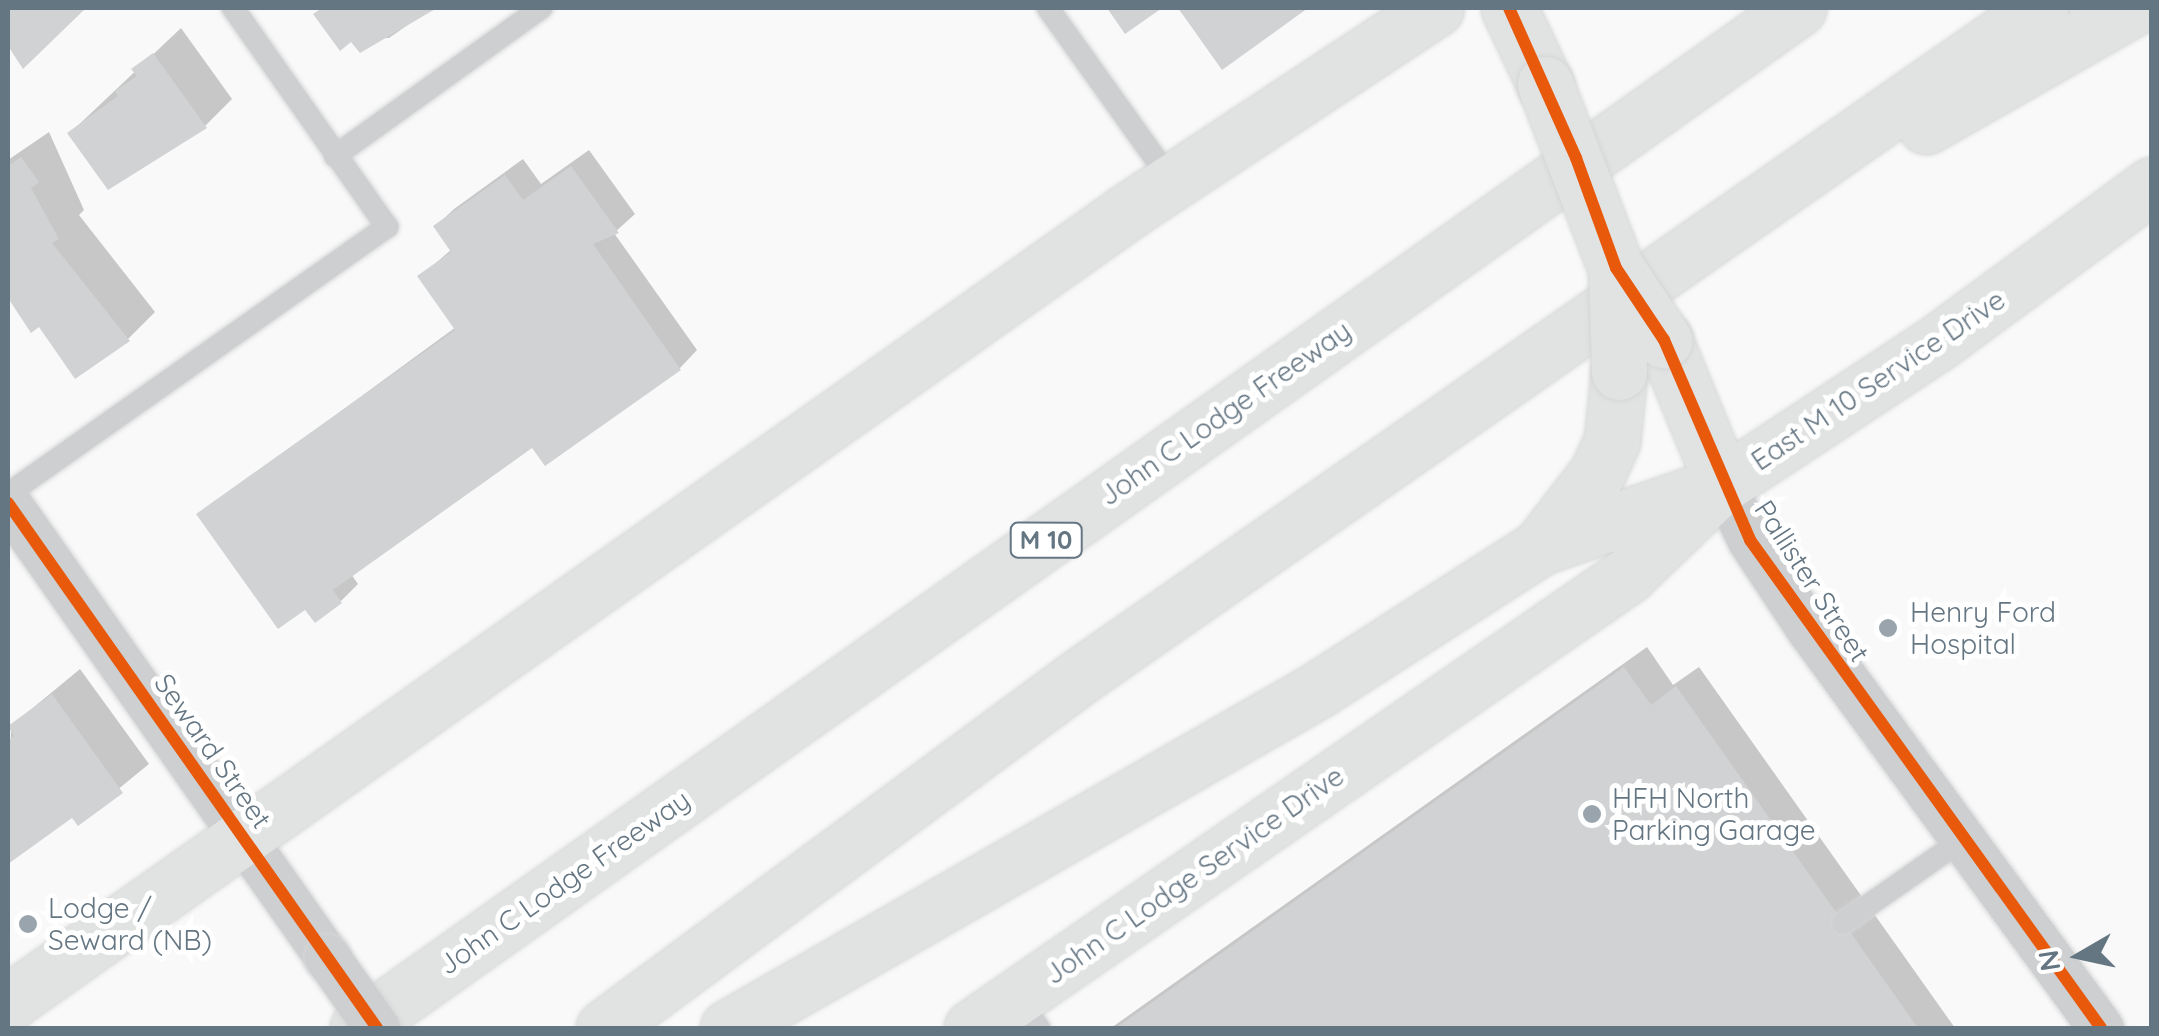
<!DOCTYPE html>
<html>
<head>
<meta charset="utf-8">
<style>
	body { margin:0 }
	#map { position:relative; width:2159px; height:1036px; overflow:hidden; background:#f9f9f9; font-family:Quicksand,sans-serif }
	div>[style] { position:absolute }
	.shadow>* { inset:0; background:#0003 }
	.building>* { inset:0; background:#d0d2d3 }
	.roads { filter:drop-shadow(0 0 2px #d5d6d7) drop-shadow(0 0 2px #d5d6d7) }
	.lane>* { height:22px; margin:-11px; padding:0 11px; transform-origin:11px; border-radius:11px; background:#cecfd0 }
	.street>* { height:45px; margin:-22.5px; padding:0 22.5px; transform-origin:22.5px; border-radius:22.5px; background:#cecfd0 }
	.secondary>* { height:55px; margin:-27.5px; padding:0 27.5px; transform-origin:27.5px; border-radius:27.5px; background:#e1e2e2 }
	.highway>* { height:55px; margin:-27.5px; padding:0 27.5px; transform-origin:27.5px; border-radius:27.5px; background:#e1e2e2 }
	.bridges { filter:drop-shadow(0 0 2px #d5d6d7) drop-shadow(0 0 2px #d5d6d7) }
	.street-bridge>* { height:45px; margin:-22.5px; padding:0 22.5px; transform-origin:22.5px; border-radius:22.5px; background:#cecfd0 }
	.secondary-bridge>* { height:55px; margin:-27.5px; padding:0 27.5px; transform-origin:27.5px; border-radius:27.5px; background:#e1e2e2 }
	.highway-bridge>* { height:55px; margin:-27.5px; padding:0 27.5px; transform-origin:27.5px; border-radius:27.5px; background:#e1e2e2 }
	.cycleway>* { height:12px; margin:-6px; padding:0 6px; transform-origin:6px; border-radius:6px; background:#e8590c }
	.dots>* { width:28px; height:28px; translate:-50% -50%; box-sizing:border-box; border:5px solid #fff; border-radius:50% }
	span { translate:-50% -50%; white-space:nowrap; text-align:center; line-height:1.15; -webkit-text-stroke:10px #fff; paint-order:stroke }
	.shield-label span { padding:2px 8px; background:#fff; border:2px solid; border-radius:8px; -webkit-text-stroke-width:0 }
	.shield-label { font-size:25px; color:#657683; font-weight:700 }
	.street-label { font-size:28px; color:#657683 }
	.poi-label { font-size:28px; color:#657683 }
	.left { translate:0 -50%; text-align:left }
	.frame { position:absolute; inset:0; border:10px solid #657683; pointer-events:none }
	.north { position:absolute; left:2029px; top:906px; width:100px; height:100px; -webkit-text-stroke:8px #fff; paint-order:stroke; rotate:261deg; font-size:28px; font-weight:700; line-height:40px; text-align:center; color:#657683 }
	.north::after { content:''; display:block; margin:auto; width:35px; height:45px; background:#657683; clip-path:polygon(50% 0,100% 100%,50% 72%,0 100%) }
</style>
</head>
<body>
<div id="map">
	<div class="shadow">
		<div style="clip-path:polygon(8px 8px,82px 8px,24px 65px,8px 42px)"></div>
		<div style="clip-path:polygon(323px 8px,432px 8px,389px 38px,352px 39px,316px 15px)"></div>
		<div style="clip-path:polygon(1181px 8px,1304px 8px,1222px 66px)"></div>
		<div style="clip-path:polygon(181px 28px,232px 99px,205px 126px,70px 133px)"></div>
		<div style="clip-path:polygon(49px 132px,84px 210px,79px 215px,155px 312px,128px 339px,40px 323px,31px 329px,8px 290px,8px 160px)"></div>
		<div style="clip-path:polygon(589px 150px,635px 214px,614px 233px,697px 350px,680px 368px,545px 463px,532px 445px,351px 574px,358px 584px,341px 601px,199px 515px,456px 327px,421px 276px,452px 249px,436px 226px,454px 209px,523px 159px,541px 184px)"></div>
		<div style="clip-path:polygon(1647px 647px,1673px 685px,1699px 667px,1955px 1028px,1111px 1028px)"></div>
		<div style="clip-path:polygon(80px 669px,149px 764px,78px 822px,72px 814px,8px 861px,11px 726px)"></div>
	</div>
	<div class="building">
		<div style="clip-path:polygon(8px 8px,86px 8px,23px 69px,8px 46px)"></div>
		<div style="clip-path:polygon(322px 8px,437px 8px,360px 53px,351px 42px,340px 51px,313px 14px)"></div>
		<div style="clip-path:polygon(1107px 8px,1162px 8px,1125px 34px)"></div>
		<div style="clip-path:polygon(1178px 8px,1308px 8px,1222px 70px)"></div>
		<div style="clip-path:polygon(153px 53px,207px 128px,108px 190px,67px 133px,118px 96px,115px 91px,137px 76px,131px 69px)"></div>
		<div style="clip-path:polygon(21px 157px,39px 182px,31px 188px,59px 239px,52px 243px,130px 341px,75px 379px,39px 327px,31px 333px,8px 298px,8px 166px)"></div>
		<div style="clip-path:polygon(571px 166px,619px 233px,593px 244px,681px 370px,545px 466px,532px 448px,333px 590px,342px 603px,315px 623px,305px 610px,278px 629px,196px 514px,455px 330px,417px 276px,451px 252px,433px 226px,505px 175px,523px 200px)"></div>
		<div style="clip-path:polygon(1624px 667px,1651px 705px,1676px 686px,1918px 1028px,1116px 1028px)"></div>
		<div style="clip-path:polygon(52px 694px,123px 793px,78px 826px,72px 818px,8px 864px,8px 741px,14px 736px,8px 726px)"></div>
	</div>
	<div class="roads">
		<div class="lane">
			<div style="left:1048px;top:8px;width:214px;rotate:54.5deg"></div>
			<div style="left:335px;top:156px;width:254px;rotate:-35.7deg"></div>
			<div style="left:8px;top:494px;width:464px;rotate:-35.2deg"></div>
			<div style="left:387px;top:227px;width:268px;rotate:-125.1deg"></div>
			<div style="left:1843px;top:923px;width:145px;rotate:-34.9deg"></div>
			<div style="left:1017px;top:997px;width:38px;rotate:55deg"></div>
		</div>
		<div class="street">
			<div style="left:1723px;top:484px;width:62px;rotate:64.3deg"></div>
			<div style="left:1750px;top:540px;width:110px;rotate:56.5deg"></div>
			<div style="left:1811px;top:632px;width:491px;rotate:53.8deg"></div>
			<div style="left:8px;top:503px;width:555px;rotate:54.91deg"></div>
		</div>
		<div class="secondary">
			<div style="left:1509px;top:8px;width:84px;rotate:64.7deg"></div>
			<div style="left:1664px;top:340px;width:156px;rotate:67.7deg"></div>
			<div style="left:8px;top:1003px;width:1375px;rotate:-35.26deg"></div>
			<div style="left:1131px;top:209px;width:365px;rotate:-33.4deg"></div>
			<div style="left:972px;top:1028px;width:796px;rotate:-34.61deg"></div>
			<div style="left:1627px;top:576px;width:133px;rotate:-43.8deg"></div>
			<div style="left:1723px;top:484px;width:256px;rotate:-33.4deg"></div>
			<div style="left:1937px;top:343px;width:267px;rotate:-36.3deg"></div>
		</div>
		<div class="highway">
			<div style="left:1926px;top:126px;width:238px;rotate:-29.7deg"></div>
			<div style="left:1540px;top:547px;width:95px;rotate:-52.3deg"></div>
			<div style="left:1598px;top:472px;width:34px;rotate:-66deg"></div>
			<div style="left:1612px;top:441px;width:69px;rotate:-84.2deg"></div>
			<div style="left:8px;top:1004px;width:7px;rotate:-45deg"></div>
			<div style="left:358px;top:1028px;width:1765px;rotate:-35.31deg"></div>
			<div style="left:604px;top:1028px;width:591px;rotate:-36.46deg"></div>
			<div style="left:1079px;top:677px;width:1171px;rotate:-34.84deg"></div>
			<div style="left:728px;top:1028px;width:678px;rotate:-29.82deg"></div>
			<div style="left:1316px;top:691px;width:266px;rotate:-32.7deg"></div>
			<div style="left:1540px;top:547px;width:194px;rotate:-19deg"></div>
		</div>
	</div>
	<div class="bridges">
		<div class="street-bridge">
			<div style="left:327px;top:957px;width:87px;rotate:54.8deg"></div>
		</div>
		<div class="secondary-bridge">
			<div style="left:1545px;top:84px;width:197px;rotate:68.9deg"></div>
			<div style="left:1616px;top:268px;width:87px;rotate:56.3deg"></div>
		</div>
		<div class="highway-bridge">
			<div style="left:1616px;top:268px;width:104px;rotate:88.3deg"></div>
		</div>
	</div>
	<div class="cycleway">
		<div style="left:1509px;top:8px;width:164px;rotate:65.9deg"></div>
		<div style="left:1576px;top:158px;width:117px;rotate:70deg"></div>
		<div style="left:1616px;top:268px;width:87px;rotate:56.3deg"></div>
		<div style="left:1664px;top:340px;width:218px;rotate:66.7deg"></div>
		<div style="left:1750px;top:540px;width:601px;rotate:54.27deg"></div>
		<div style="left:8px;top:503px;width:642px;rotate:54.9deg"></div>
	</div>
	<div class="dots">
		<div style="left:1888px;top:628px;background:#99a4ac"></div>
		<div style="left:1592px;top:814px;background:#99a4ac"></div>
		<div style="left:28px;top:924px;background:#99a4ac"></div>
	</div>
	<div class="shield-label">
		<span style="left:1046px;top:540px">M 10</span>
	</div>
	<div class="street-label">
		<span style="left:1878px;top:380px;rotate:-34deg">East M 10 Service Drive</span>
		<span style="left:1225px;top:413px;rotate:-35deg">John C Lodge Freeway</span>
		<span style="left:1812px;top:581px;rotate:57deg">Pallister Street</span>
		<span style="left:213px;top:751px;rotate:55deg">Seward Street</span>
		<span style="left:1194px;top:875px;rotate:-35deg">John C Lodge Service Drive</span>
		<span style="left:564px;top:882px;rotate:-35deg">John C Lodge Freeway</span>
	</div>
	<div class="poi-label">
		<span class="left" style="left:1910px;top:628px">Henry Ford<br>Hospital</span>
		<span class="left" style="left:1612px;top:814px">HFH North<br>Parking Garage</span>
		<span class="left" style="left:48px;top:924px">Lodge /<br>Seward (NB)</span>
	</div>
	<div class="frame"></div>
	<div class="north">N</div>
</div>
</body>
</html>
